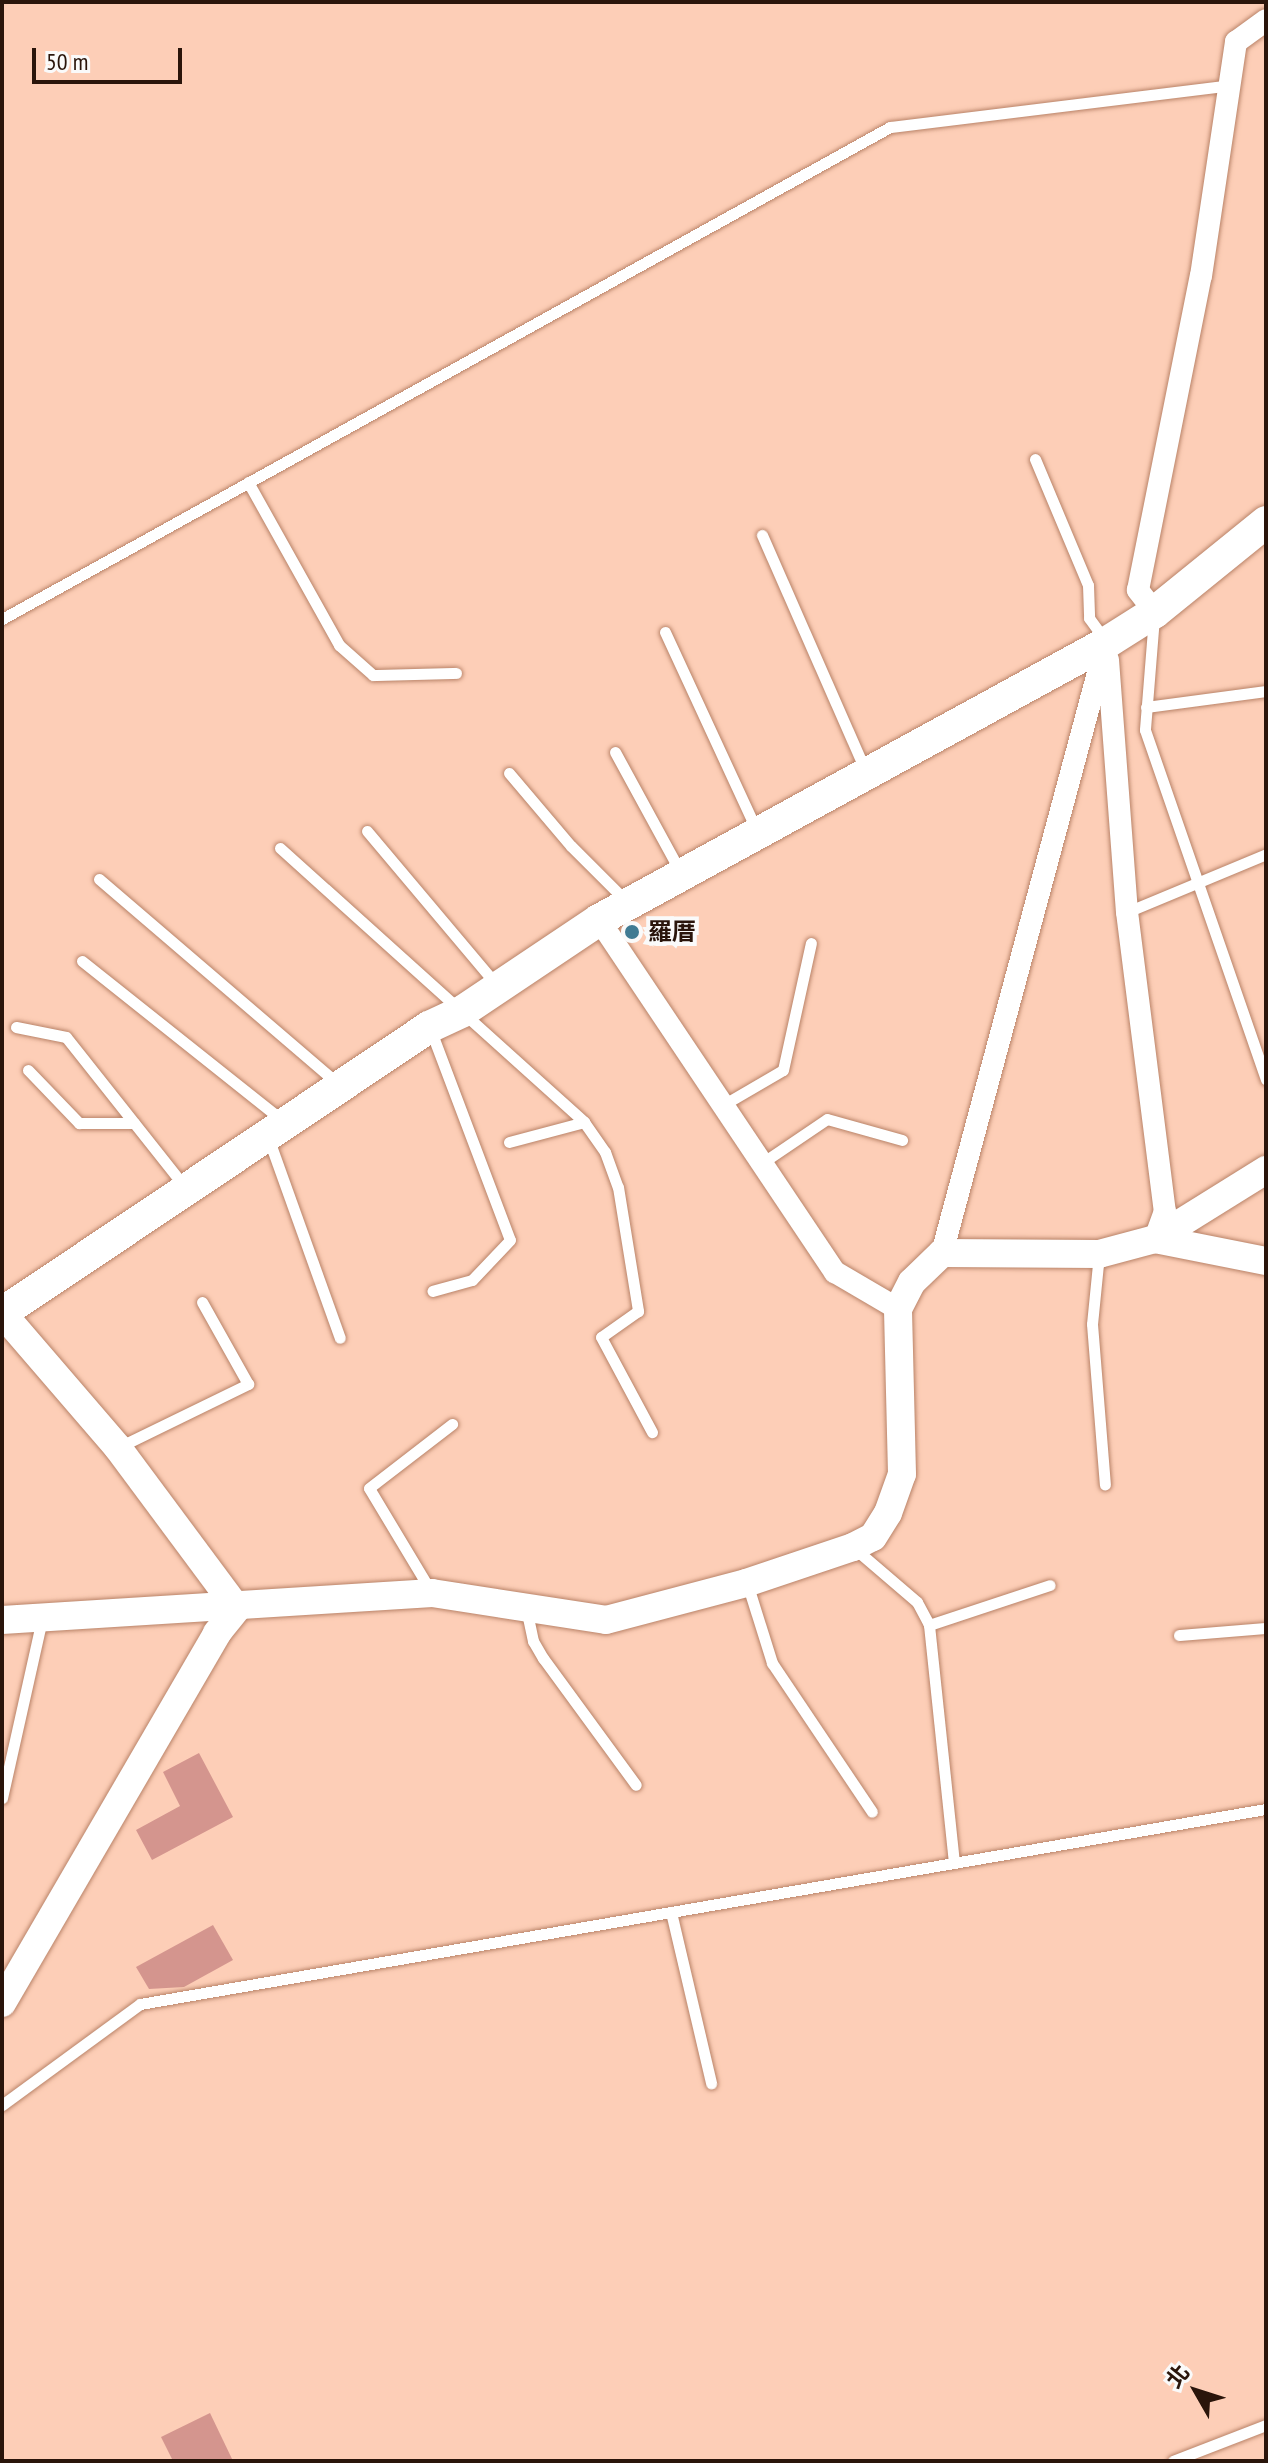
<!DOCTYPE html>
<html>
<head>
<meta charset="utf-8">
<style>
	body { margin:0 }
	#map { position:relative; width:1268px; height:2463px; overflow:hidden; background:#fdceb7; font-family:"PT Sans Narrow","Noto Sans TC",sans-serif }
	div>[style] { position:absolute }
	.building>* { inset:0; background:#d4958e }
	.roads { filter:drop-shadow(0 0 2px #b98368) drop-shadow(0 0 2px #b98368) }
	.service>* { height:11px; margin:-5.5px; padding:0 5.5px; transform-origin:5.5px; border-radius:5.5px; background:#fff }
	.minor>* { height:22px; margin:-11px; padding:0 11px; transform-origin:11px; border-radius:11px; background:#fff }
	.tertiary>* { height:28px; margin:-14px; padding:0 14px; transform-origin:14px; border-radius:14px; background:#fff }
	.secondary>* { height:32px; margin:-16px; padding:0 16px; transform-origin:16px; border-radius:16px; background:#fff }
	.dots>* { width:22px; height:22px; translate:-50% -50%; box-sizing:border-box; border:4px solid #fafafa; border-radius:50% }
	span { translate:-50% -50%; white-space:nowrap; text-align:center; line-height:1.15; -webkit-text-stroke:8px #fafafa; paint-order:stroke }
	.poi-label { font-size:24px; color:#2a150b; font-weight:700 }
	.left { translate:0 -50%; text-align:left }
	.frame { position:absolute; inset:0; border:4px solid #2a150b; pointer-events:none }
	.north { position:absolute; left:1156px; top:2351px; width:80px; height:80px; -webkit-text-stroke:6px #fafafa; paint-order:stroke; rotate:309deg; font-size:22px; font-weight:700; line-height:32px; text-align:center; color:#2a150b }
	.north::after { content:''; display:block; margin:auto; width:28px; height:36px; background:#2a150b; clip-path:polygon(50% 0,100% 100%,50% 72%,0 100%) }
	.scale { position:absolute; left:32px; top:48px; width:150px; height:36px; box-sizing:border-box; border:4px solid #2a150b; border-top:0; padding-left:10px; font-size:24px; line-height:28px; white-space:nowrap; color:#2a150b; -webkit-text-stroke:6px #fafafa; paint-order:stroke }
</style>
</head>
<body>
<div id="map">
	<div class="building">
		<div style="clip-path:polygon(199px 1753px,233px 1817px,152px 1860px,136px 1830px,180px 1806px,163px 1772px)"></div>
		<div style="clip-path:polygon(213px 1925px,233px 1960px,184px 1987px,149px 1989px,136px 1967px)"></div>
		<div style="clip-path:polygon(210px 2413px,233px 2461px,173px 2461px,161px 2437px)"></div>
	</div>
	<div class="roads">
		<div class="service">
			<div style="left:1035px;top:459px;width:137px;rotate:67.2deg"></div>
			<div style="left:1088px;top:585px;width:33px;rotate:88deg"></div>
			<div style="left:1089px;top:618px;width:26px;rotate:54deg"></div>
			<div style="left:248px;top:482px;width:187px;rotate:60.8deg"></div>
			<div style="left:339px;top:645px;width:45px;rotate:41.4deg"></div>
			<div style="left:373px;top:675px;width:83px;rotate:-1.4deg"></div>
			<div style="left:762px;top:535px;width:257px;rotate:66.3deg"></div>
			<div style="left:1154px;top:617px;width:113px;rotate:94.6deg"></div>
			<div style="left:1145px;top:730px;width:370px;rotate:70.9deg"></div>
			<div style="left:2px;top:619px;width:1015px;rotate:-28.99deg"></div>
			<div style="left:890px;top:127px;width:343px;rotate:-7deg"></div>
			<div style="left:665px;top:632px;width:217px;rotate:65.2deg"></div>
			<div style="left:1146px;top:707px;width:121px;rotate:-7.6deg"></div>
			<div style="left:615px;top:752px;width:136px;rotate:61.4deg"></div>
			<div style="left:509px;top:773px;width:96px;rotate:49.7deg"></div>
			<div style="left:571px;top:846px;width:78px;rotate:45deg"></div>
			<div style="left:367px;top:831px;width:200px;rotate:49.9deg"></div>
			<div style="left:280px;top:848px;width:409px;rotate:42deg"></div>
			<div style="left:584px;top:1122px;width:37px;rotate:55deg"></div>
			<div style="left:605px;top:1152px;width:37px;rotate:70deg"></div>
			<div style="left:618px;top:1187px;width:126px;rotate:80.8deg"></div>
			<div style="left:638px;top:1311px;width:45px;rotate:144.9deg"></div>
			<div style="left:601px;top:1337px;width:108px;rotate:61.8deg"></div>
			<div style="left:99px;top:879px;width:315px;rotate:40.6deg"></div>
			<div style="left:1127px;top:912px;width:151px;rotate:-22.6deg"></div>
			<div style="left:82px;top:961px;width:256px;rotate:38.5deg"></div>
			<div style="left:16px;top:1027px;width:51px;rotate:11.3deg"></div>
			<div style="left:66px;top:1037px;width:190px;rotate:51.6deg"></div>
			<div style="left:431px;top:1031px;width:223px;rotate:69.3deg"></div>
			<div style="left:510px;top:1240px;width:55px;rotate:133.5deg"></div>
			<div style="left:472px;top:1280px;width:41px;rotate:164.6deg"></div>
			<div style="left:28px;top:1070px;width:74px;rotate:46.1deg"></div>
			<div style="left:79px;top:1123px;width:55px"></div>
			<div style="left:723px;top:1105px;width:69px;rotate:-30.3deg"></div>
			<div style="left:783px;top:1070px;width:130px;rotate:-77.6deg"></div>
			<div style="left:269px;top:1140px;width:210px;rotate:70.3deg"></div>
			<div style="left:509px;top:1142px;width:78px;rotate:-14.9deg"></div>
			<div style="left:762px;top:1163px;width:78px;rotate:-34.1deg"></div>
			<div style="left:827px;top:1119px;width:78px;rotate:15.6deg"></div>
			<div style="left:1099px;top:1254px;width:70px;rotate:95.7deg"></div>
			<div style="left:1092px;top:1324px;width:161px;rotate:85.4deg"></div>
			<div style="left:119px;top:1447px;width:144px;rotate:-26deg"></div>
			<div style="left:248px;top:1384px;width:94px;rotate:-119.3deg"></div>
			<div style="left:854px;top:1548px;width:83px;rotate:40.6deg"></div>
			<div style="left:917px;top:1602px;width:26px;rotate:62deg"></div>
			<div style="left:929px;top:1625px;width:239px;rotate:84deg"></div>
			<div style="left:747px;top:1583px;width:84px;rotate:72.6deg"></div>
			<div style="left:772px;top:1663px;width:179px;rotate:56.1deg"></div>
			<div style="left:432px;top:1593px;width:122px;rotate:-121deg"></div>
			<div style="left:369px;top:1488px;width:105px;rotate:-37.6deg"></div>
			<div style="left:526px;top:1608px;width:34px;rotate:78deg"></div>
			<div style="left:533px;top:1641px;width:20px;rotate:60deg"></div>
			<div style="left:543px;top:1658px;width:157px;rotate:53.8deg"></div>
			<div style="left:929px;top:1625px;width:127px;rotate:-18.3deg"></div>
			<div style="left:1179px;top:1635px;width:87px;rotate:-4.6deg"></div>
			<div style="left:2px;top:1798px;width:183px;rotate:-77.4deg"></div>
			<div style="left:671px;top:1912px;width:176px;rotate:76.8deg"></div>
			<div style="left:2px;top:2105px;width:171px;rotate:-36.2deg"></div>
			<div style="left:140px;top:2004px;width:1143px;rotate:-9.83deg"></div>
			<div style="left:1173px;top:2461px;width:100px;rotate:-21.2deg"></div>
		</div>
		<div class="minor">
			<div style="left:1155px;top:612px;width:28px;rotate:-128deg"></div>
			<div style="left:1138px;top:590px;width:320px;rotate:-78.7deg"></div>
			<div style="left:1201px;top:276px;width:237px;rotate:-81.5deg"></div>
			<div style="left:1236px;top:42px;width:37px;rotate:-36deg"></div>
			<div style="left:1108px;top:660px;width:253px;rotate:85.7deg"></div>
			<div style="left:1127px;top:912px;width:301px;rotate:82.8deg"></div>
			<div style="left:1165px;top:1211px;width:30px;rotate:110deg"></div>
			<div style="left:599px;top:920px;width:424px;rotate:56.2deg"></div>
			<div style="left:835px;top:1272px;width:73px;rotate:30.4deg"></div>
			<div style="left:942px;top:1253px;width:632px;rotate:-74.95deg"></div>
		</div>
		<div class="tertiary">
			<div style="left:1155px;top:1239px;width:113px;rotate:11.2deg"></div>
			<div style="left:2px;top:1313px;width:178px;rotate:49.3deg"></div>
			<div style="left:118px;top:1448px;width:199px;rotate:53.4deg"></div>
			<div style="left:2px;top:1620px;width:431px;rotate:-3.6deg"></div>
			<div style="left:432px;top:1593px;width:176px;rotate:8.8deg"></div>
			<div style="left:606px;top:1620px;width:145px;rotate:-14.8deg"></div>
			<div style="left:746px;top:1583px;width:113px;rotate:-18.6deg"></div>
			<div style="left:853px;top:1547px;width:22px;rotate:-27deg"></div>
			<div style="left:873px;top:1537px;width:28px;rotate:-58deg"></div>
			<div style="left:888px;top:1513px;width:41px;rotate:-70.3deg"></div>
			<div style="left:902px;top:1474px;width:165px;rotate:-91.4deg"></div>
			<div style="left:898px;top:1309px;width:30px;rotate:-63deg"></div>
			<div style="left:912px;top:1282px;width:42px;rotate:-44deg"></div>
			<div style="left:942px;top:1253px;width:157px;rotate:0.4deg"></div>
			<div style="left:1099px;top:1254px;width:58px;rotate:-15deg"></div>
			<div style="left:1155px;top:1239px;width:131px;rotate:-31.9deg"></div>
			<div style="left:2px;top:2003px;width:428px;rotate:-59.8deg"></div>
			<div style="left:217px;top:1633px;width:32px;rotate:-51deg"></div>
		</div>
		<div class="secondary">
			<div style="left:2px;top:1313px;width:514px;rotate:-33.81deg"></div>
			<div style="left:429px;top:1027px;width:38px;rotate:-25deg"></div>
			<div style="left:463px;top:1011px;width:164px;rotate:-33.8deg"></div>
			<div style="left:599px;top:920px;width:578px;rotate:-28.65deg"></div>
			<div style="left:1106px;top:643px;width:58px;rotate:-32.3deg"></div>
			<div style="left:1155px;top:612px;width:143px;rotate:-39deg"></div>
		</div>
	</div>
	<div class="dots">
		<div style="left:632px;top:932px;background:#407b93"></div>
	</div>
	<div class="poi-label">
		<span class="left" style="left:648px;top:932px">羅厝</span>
	</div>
	<div class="frame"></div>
	<div class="north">北</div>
	<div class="scale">50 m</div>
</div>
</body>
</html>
